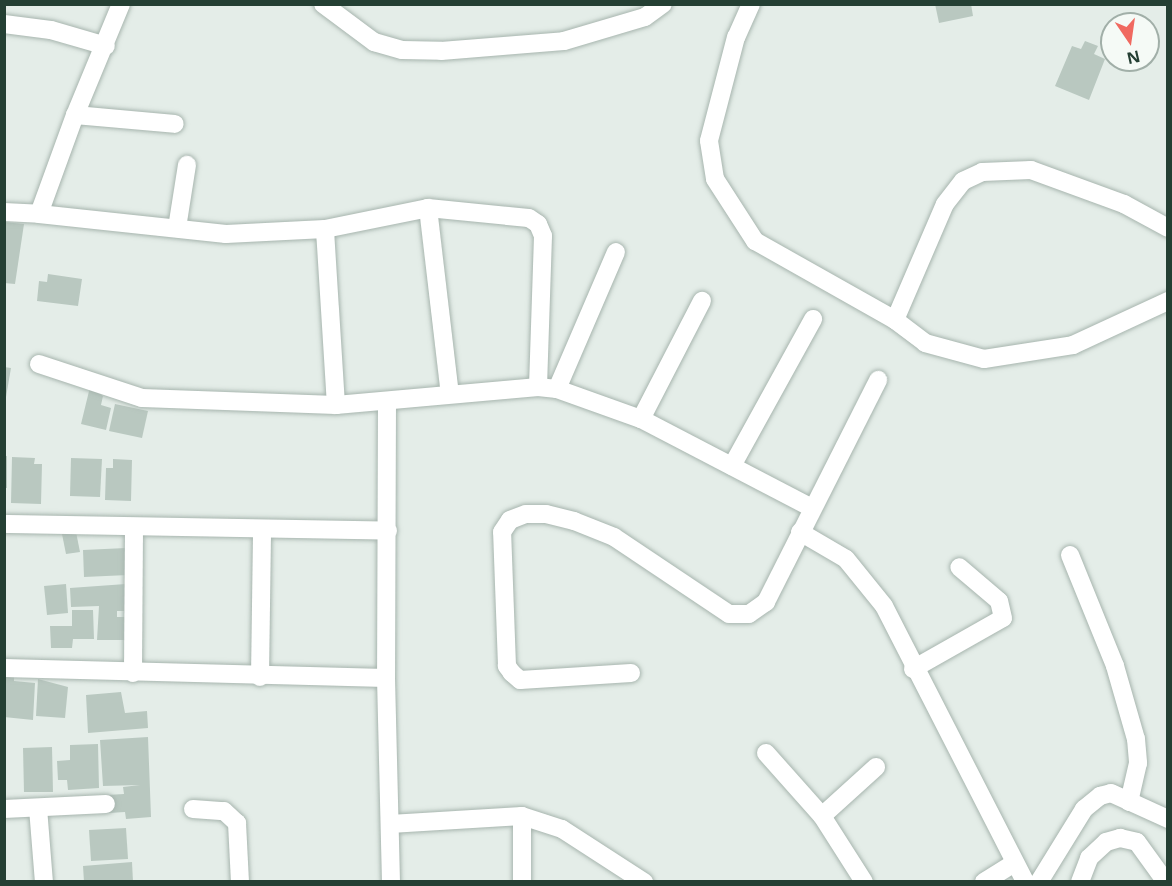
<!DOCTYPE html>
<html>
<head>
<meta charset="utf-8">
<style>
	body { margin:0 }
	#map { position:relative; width:1172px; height:886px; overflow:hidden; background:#e4ede8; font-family:"Open Sans",sans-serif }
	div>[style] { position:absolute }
	.building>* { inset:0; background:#b9c8c0 }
	.roads { filter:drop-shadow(0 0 2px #a7b5ae) drop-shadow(0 0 2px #a7b5ae) }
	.street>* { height:18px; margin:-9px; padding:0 9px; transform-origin:9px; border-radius:9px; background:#fff }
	span { translate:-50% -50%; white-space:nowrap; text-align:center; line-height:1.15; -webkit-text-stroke:4.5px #f5faf6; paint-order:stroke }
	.frame { position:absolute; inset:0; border:6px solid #243f33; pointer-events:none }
	.north { position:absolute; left:1100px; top:12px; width:60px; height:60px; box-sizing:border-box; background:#f5faf6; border:2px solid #a1afa8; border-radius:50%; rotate:167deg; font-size:16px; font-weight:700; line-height:24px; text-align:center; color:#243f33 }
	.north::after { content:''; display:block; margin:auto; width:21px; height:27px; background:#f06960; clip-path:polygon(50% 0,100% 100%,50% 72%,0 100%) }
</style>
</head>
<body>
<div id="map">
	<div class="building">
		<div style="clip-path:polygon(935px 4px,971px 4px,973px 16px,939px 23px)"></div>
		<div style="clip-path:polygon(1085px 41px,1098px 46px,1094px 54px,1105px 59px,1089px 100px,1055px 86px,1072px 46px,1081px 49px)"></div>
		<div style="clip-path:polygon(4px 222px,24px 224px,15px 284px,4px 283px)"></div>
		<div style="clip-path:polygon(48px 274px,82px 279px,78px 306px,37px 301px,39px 281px,47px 282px)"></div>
		<div style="clip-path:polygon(4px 367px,11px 368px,6px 397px,4px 397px)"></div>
		<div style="clip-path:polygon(90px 387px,103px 396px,101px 405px,111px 408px,106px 430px,81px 424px)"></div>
		<div style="clip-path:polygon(115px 404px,148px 411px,142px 438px,109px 431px)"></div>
		<div style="clip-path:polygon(4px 456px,7px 456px,7px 488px,4px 488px)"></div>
		<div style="clip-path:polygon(12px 457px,35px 458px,34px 464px,42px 464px,41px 504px,11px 503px)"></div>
		<div style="clip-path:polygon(71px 458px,102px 459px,100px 497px,70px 496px)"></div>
		<div style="clip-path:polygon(113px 459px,132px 460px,131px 501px,105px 500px,106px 468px,113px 468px)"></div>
		<div style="clip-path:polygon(76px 532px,80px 552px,66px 554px,62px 534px)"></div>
		<div style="clip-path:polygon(126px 548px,128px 575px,84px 577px,83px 550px)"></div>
		<div style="clip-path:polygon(66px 584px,68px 613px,47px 615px,44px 586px)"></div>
		<div style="clip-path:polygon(126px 584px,126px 611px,117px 611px,117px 617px,128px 617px,127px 640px,97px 640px,99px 606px,71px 607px,70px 588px)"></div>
		<div style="clip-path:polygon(72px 610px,93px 610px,94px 639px,73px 639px,72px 648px,51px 648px,50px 626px,72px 626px)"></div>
		<div style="clip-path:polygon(4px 671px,14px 672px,14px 681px,35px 683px,33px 720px,4px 717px)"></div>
		<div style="clip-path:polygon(38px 679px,68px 687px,65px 718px,36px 716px)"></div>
		<div style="clip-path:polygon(121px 692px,125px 713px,147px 711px,148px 728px,88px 733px,86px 695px)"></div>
		<div style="clip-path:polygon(148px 737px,151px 817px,126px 819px,125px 812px,109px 813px,107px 795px,124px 794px,123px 787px,140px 785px,103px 786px,100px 740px)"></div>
		<div style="clip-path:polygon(98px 744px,99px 788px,68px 790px,67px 780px,58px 780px,57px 761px,70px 760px,70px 745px)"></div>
		<div style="clip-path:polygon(52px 747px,53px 792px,24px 792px,23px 748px)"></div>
		<div style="clip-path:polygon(126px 828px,128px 859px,91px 861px,89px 830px)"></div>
		<div style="clip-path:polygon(132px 862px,133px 882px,84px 882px,83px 866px)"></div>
	</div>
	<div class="roads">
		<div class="street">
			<div style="left:121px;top:4px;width:120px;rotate:112.5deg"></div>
			<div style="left:75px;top:115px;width:105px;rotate:110deg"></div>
			<div style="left:39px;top:214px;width:188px;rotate:6.1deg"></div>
			<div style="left:226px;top:234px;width:99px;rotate:-2.9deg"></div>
			<div style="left:325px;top:229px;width:105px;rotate:-11.5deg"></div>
			<div style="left:428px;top:208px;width:101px;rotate:5.7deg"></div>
			<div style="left:529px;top:218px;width:11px;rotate:34deg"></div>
			<div style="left:538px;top:224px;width:13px;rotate:67deg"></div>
			<div style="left:543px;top:236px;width:151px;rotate:91.9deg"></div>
			<div style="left:323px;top:4px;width:64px;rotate:36.7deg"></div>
			<div style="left:374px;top:42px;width:29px;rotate:16deg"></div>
			<div style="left:402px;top:50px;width:39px;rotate:1deg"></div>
			<div style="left:441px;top:51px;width:123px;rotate:-4.6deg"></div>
			<div style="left:564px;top:41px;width:84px;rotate:-16.5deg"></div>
			<div style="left:645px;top:17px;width:22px;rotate:-36deg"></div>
			<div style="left:751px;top:4px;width:36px;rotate:114deg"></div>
			<div style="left:736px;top:37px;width:107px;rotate:104.6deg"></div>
			<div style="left:709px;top:141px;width:38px;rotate:81deg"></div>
			<div style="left:715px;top:179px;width:74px;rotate:57.2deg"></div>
			<div style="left:755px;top:241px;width:161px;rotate:29.4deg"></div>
			<div style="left:895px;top:320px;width:38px;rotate:37deg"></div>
			<div style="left:925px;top:343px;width:61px;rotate:15.2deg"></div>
			<div style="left:984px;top:359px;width:90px;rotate:-8.9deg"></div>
			<div style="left:1073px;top:345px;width:105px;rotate:-24.9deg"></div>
			<div style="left:4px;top:24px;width:47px;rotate:7.3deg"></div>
			<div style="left:51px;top:30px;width:57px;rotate:16.2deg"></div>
			<div style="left:75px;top:115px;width:100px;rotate:5.1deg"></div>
			<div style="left:428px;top:208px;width:187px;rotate:83.3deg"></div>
			<div style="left:4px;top:212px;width:35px;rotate:3deg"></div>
			<div style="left:177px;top:228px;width:64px;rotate:-81deg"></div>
			<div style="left:895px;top:320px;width:126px;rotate:-66.7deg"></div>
			<div style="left:945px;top:204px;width:29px;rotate:-52deg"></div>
			<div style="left:963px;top:181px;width:21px;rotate:-25deg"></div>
			<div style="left:982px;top:172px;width:49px;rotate:-2.3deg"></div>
			<div style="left:1031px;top:170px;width:99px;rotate:20.1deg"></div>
			<div style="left:1124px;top:204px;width:50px;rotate:28.6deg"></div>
			<div style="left:39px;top:364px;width:108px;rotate:18.3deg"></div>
			<div style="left:142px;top:398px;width:194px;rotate:2.1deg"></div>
			<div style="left:336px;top:405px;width:176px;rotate:-93.6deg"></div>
			<div style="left:557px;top:389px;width:149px;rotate:-66.7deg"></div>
			<div style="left:387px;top:403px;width:275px;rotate:90.2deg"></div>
			<div style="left:386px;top:678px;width:204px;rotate:88.6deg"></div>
			<div style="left:336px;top:405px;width:203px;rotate:-5.1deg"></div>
			<div style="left:538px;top:387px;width:19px;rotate:6deg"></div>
			<div style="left:557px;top:389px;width:89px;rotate:19.7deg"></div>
			<div style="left:641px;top:419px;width:193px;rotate:27.5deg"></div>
			<div style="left:641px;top:419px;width:133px;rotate:-62.7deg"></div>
			<div style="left:732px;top:466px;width:168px;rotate:-61.1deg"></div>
			<div style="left:4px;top:524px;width:384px;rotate:1deg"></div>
			<div style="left:800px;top:532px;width:53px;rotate:30.4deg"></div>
			<div style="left:846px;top:559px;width:60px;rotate:51deg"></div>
			<div style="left:884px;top:606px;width:310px;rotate:62.9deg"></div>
			<div style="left:1070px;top:555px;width:120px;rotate:67.9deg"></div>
			<div style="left:1115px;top:666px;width:76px;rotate:74deg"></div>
			<div style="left:1136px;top:739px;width:24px;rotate:85deg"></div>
			<div style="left:1138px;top:763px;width:40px;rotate:103deg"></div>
			<div style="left:4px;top:668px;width:382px;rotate:1.5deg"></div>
			<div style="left:913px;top:669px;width:103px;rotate:-29.5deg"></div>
			<div style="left:1003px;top:618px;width:17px;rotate:-103deg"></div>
			<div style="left:999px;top:601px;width:52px;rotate:-139.6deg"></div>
			<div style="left:133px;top:673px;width:146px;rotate:-89.6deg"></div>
			<div style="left:631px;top:673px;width:111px;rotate:176.4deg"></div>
			<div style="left:520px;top:680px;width:11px;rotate:-139deg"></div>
			<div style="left:512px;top:673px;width:9px;rotate:-126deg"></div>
			<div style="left:507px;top:666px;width:134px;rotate:-92.1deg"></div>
			<div style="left:502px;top:532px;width:14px;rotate:-56deg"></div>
			<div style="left:510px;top:520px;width:17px;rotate:-21deg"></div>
			<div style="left:526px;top:514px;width:20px"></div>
			<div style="left:546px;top:514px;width:29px;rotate:14deg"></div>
			<div style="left:574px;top:521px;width:43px;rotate:21.8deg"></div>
			<div style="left:614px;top:537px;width:138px;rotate:33.8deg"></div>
			<div style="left:729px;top:614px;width:20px"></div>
			<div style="left:749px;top:614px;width:21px;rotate:-35deg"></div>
			<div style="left:766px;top:602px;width:249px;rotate:-63.2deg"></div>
			<div style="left:260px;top:677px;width:147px;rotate:-89.2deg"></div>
			<div style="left:766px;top:753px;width:84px;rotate:48.4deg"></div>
			<div style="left:822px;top:816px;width:78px;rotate:57.5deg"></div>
			<div style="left:38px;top:808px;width:74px;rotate:85.4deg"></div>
			<div style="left:4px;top:809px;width:102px;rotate:-2.8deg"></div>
			<div style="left:193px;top:809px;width:31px;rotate:4deg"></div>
			<div style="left:224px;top:811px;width:18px;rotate:43deg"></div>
			<div style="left:237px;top:823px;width:59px;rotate:87.1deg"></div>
			<div style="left:822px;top:816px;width:73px;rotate:-42.2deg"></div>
			<div style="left:390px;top:824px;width:132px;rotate:-3.5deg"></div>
			<div style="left:522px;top:816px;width:42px;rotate:18deg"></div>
			<div style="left:562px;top:829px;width:98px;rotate:32.9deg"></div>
			<div style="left:522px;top:882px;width:66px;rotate:-90deg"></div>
			<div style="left:984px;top:882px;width:36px;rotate:-32deg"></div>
			<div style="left:1039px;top:882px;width:86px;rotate:-58.3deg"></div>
			<div style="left:1084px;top:809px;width:21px;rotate:-39deg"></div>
			<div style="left:1100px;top:796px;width:11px;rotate:-15deg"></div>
			<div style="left:1111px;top:793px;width:63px;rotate:24.5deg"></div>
			<div style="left:1080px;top:882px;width:26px;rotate:-69deg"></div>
			<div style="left:1089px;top:858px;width:23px;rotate:-43deg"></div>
			<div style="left:1106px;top:842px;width:15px;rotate:-16deg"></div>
			<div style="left:1120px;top:838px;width:17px;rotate:13deg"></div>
			<div style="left:1137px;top:842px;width:49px;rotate:54.1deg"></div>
		</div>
	</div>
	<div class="frame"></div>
	<div class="north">N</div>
</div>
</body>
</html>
